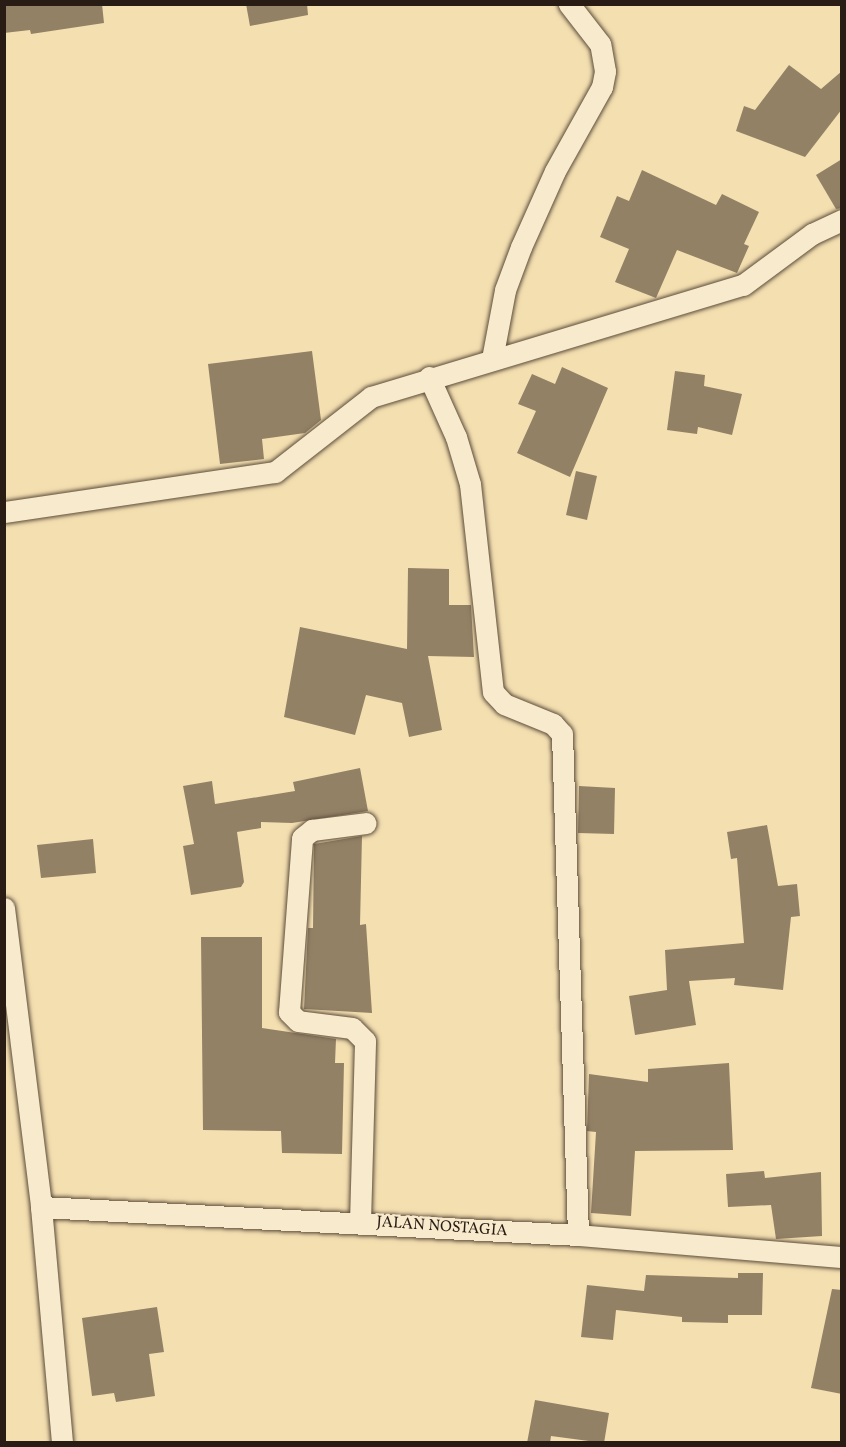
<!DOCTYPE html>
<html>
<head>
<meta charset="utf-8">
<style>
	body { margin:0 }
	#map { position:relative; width:846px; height:1447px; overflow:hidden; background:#f4dfb1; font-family:Vollkorn,serif }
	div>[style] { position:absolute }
	.building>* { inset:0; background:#938166 }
	.roads { filter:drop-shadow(0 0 2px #5c4d3b) drop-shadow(0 0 2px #5c4d3b) }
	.minor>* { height:21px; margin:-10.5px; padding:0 10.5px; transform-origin:10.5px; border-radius:10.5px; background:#f8eacc }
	span { translate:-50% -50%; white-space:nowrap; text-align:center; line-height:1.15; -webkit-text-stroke:4.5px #f8eacc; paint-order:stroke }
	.street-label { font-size:16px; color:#291c14 }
	.frame { position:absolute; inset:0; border:6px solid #291c14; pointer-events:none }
</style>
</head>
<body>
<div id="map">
	<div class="building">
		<div style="clip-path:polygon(4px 4px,102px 4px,104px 23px,31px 34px,30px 30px,4px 33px)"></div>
		<div style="clip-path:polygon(246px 4px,307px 4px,308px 15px,250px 26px)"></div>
		<div style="clip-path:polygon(789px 65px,821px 89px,842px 71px,842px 109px,805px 157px,736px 131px,744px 106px,755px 110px)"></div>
		<div style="clip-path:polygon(842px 159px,842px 208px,836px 209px,816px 175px)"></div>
		<div style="clip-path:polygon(642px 170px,716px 205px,722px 194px,759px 212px,744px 244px,749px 246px,737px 273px,677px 250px,656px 298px,615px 282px,629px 249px,600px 237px,617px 196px,629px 201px)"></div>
		<div style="clip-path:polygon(312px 351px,321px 420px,305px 433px,262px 439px,264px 459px,220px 464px,208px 364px)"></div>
		<div style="clip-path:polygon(562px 367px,608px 388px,570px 477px,517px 453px,536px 411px,518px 404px,532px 374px,555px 384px)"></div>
		<div style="clip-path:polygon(675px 371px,705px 375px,704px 386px,742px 394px,732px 435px,698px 427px,697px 434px,667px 430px)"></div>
		<div style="clip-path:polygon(576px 471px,597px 476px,587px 520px,566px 515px)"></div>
		<div style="clip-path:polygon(408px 568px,449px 569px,449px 605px,471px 605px,474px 657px,428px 656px,442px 730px,409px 737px,402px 703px,366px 695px,355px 735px,284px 717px,300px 627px,407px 649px)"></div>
		<div style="clip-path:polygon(360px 768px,368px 811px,292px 823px,261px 822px,261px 828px,237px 832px,244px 882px,241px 887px,191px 895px,183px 846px,194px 844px,183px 786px,212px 781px,215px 804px,295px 791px,293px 782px)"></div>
		<div style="clip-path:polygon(579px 786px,615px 788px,614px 834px,578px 833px)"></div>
		<div style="clip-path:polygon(767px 825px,778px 886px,797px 884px,800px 916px,791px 917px,783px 990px,734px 985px,735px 978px,689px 981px,696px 1025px,635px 1035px,629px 996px,667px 990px,665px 950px,744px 943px,737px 858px,731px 859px,727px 832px)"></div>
		<div style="clip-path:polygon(362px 836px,360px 925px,366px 924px,372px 1013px,304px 1009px,308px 928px,313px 928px,314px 844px)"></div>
		<div style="clip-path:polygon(93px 839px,96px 873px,41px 878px,37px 845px)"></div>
		<div style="clip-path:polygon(201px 937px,262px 937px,262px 1028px,336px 1039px,335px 1063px,344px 1063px,342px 1154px,282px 1153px,281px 1131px,203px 1130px)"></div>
		<div style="clip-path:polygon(729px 1063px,733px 1150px,635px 1151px,631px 1216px,591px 1213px,596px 1132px,587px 1131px,589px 1074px,648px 1082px,648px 1069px)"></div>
		<div style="clip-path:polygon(764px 1171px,765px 1178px,821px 1172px,822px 1236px,776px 1239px,771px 1205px,728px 1207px,726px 1174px)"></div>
		<div style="clip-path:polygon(738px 1273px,763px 1273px,762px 1315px,728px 1315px,728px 1323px,682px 1322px,682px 1317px,616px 1310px,613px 1340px,581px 1337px,587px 1285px,644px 1291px,646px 1275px,738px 1278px)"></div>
		<div style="clip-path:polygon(832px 1289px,842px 1290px,842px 1394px,811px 1388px)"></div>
		<div style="clip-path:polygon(157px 1307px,164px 1352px,149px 1354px,155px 1396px,116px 1402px,114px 1393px,92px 1396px,82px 1318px)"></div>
		<div style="clip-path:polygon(535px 1400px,609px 1413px,604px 1443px,551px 1436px,550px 1443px,527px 1443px)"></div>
	</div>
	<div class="roads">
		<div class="minor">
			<div style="left:492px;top:359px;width:70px;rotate:-79.3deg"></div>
			<div style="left:505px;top:290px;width:46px;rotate:-69.6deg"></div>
			<div style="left:521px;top:247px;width:83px;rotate:-65.9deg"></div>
			<div style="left:555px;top:171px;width:96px;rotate:-60.8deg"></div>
			<div style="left:602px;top:87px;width:16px;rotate:-79deg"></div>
			<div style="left:605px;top:71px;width:27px;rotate:-100deg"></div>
			<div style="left:600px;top:44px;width:51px;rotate:-127.8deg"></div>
			<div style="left:429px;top:377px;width:66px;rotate:65.8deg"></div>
			<div style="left:456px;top:437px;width:49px;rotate:73.4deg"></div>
			<div style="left:470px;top:484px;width:209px;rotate:83.7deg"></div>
			<div style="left:493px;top:692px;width:16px;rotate:47deg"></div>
			<div style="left:504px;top:704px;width:53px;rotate:22.2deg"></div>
			<div style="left:553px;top:724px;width:13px;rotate:48deg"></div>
			<div style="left:562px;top:734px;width:501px;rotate:88.17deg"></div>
			<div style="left:4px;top:512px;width:274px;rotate:-8.4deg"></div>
			<div style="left:275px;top:472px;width:122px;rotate:-38deg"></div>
			<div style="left:371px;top:397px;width:388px;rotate:-16.8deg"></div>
			<div style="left:743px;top:285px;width:86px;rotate:-36.5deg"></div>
			<div style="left:812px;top:234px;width:33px;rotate:-25deg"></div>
			<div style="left:4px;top:908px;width:301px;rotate:82.9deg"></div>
			<div style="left:41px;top:1207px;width:236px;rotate:84.9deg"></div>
			<div style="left:41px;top:1207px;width:538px;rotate:2.98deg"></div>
			<div style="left:578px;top:1235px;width:265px;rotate:4.8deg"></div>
			<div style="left:360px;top:1222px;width:181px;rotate:-88.4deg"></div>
			<div style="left:365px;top:1041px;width:18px;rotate:-135deg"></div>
			<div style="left:352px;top:1028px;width:54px;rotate:-172.6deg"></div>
			<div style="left:298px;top:1021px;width:13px;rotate:-135deg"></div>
			<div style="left:289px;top:1012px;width:174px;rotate:-85.7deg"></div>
			<div style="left:302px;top:838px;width:13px;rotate:-39deg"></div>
			<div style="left:312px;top:830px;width:54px;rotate:-7.4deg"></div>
		</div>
	</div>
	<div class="street-label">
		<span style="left:442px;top:1227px;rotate:4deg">JALAN NOSTAGIA</span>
	</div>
	<div class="frame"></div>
</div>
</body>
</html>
